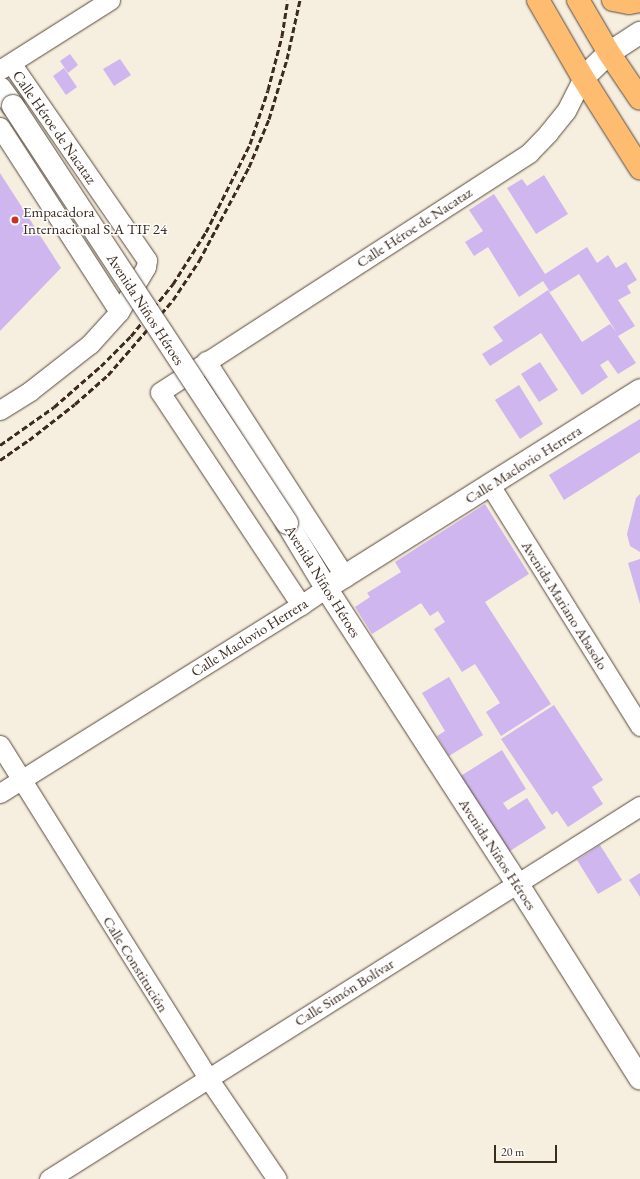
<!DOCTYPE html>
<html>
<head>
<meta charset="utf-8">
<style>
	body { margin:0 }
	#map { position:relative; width:640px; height:1179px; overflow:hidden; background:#f6eede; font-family:"EB Garamond",serif }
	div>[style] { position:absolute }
	.building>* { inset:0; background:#cfb6ee }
	.roads { filter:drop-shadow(0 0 1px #57473b) drop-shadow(0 0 1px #57473b) }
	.minor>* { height:19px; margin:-9.5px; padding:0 9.5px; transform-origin:9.5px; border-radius:9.5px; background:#fff }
	.tertiary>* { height:22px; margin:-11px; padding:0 11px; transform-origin:11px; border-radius:11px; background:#fff }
	.primary>* { height:22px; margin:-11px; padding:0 11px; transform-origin:11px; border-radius:11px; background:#fdbc6f }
	.rail>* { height:3px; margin-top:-1.5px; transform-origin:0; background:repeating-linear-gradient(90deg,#3b2a1e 0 6px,transparent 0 9px) }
	.bridges { filter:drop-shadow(0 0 1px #57473b) drop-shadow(0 0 1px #57473b) }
	.tertiary-bridge>* { height:22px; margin:-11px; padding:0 11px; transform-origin:11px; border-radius:11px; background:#fff }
	.dots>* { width:11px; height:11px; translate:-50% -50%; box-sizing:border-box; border:2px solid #fff; border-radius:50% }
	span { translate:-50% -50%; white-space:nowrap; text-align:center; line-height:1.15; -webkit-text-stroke:3px #fff; paint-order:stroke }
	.street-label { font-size:15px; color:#3b2a1e }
	.poi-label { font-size:15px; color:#3b2a1e }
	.left { translate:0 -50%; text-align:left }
	.scale { position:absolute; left:494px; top:1145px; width:63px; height:18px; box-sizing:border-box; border:2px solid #3b2a1e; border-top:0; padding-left:5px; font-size:12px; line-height:14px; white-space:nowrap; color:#3b2a1e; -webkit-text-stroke:3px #fff; paint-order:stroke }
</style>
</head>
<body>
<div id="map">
	<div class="building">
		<div style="clip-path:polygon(70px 54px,78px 65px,68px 73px,60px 61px)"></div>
		<div style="clip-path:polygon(120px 59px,131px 75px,114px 86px,103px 69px)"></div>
		<div style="clip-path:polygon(64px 68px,77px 87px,66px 95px,53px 76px)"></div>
		<div style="clip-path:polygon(0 173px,61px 268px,0 331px)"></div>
		<div style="clip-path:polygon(544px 175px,568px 214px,536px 234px,507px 188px,522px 179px,527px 186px)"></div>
		<div style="clip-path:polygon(494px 194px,545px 274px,587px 247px,597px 263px,608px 255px,616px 268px,626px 262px,637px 280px,627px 286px,631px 293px,618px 300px,635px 326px,618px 336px,636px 363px,618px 374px,608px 360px,600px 365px,608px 377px,582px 395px,541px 333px,490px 366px,482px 354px,503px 341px,493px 327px,548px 290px,582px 342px,610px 324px,617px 333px,579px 274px,550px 292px,543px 281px,519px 297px,488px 247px,474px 256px,465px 242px,483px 231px,469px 210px)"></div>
		<div style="clip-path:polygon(540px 362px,558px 390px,539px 402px,521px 374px)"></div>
		<div style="clip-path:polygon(519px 385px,543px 424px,520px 439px,495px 400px)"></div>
		<div style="clip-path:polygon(640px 419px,640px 452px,564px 500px,549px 475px)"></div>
		<div style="clip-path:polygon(640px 494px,640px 552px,630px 546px,627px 534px,636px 498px)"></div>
		<div style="clip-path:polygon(485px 504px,529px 574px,485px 602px,551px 704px,501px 736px,486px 712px,500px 703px,475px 664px,462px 672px,434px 629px,445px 622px,438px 611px,430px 616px,421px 603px,372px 634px,355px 607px,370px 597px,367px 593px,401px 572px,395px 562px)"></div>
		<div style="clip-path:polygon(640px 559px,640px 604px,628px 563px)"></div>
		<div style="clip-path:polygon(449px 677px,483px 735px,449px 756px,437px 736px,445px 731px,422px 693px)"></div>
		<div style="clip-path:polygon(554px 705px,603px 780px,592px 787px,603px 804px,568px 827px,557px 811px,552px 815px,501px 739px)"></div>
		<div style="clip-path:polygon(502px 750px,526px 789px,503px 803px,508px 810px,527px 798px,546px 828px,507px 853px,459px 777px)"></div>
		<div style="clip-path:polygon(600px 845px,622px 880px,598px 894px,577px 860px)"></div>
		<div style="clip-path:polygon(640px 873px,640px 897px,629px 880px)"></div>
	</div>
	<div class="roads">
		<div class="minor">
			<div style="left:1px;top:69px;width:129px;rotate:-32.3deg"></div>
			<div style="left:0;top:127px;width:220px;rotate:57.2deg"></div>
			<div style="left:206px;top:361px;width:257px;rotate:57.2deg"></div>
			<div style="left:0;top:410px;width:36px;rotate:-32deg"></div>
			<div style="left:30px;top:391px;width:76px;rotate:-38.1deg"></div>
			<div style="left:90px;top:344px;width:43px;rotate:-47.8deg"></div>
			<div style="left:119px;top:312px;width:52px;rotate:-59deg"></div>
			<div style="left:146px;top:267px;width:7px;rotate:-82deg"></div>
			<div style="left:147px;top:260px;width:239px;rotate:-124.6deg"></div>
			<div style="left:490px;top:485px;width:284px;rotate:58.1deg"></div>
			<div style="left:301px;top:605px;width:255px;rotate:-123.5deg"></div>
			<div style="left:160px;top:392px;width:440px;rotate:-32.9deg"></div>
			<div style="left:529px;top:153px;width:28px;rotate:-46deg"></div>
			<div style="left:548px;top:133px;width:28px;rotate:-51deg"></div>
			<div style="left:566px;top:111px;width:37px;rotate:-63deg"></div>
			<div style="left:0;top:745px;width:393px;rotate:58deg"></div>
			<div style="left:208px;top:1078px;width:122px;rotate:55.7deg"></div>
			<div style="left:0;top:793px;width:355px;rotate:-32deg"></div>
			<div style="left:301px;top:605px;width:30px;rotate:-34deg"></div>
			<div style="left:49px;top:1179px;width:699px;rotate:-32.26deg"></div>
		</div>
		<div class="tertiary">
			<div style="left:583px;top:78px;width:36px;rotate:-44deg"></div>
			<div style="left:609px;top:53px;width:37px;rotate:-33deg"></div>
			<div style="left:0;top:88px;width:22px;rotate:54deg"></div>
			<div style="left:287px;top:523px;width:76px;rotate:59deg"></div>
			<div style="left:326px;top:588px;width:351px;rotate:57.1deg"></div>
			<div style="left:517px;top:883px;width:231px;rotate:57.8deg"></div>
			<div style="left:326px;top:588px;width:371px;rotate:-32.2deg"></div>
		</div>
		<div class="primary">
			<div style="left:538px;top:0;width:90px;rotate:60deg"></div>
			<div style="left:583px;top:78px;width:107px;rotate:57.7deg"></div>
			<div style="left:578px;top:0;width:61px;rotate:59.7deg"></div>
			<div style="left:609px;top:53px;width:55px;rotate:56deg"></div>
			<div style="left:613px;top:0;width:16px;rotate:11deg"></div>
			<div style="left:629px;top:3px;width:11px;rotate:-10deg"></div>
		</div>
	</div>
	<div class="rail">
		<div style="left:0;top:445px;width:66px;rotate:-35.1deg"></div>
		<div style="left:54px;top:407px;width:62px;rotate:-41.1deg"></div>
		<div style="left:101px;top:366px;width:42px;rotate:-45deg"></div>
		<div style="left:131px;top:336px;width:67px;rotate:-51.1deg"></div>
		<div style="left:173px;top:284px;width:62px;rotate:-57.6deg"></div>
		<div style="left:206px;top:232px;width:98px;rotate:-63.4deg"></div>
		<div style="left:250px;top:144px;width:57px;rotate:-71.6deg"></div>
		<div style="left:268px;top:90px;width:56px;rotate:-75.5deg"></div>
		<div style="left:282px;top:36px;width:36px;rotate:-81deg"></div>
		<div style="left:0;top:460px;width:35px;rotate:-35deg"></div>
		<div style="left:29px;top:440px;width:58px;rotate:-38deg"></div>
		<div style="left:75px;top:404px;width:44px;rotate:-41.3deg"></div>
		<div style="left:108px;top:375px;width:99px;rotate:-49.1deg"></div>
		<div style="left:173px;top:300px;width:47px;rotate:-56.3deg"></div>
		<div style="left:199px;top:261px;width:106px;rotate:-62deg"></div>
		<div style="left:249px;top:167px;width:52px;rotate:-67.4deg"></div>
		<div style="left:269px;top:119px;width:63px;rotate:-73.3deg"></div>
		<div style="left:287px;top:59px;width:60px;rotate:-77.6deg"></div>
	</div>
	<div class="bridges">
		<div class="tertiary-bridge">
			<div style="left:13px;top:106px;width:499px;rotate:56.7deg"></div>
		</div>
	</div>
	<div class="dots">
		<div style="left:15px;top:220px;background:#c8321e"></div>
	</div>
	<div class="street-label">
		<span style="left:55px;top:127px;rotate:55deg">Calle Héroe de Nacataz</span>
		<span style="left:414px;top:227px;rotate:-33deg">Calle Héroe de Nacataz</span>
		<span style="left:146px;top:309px;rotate:57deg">Avenida Niños Héroes</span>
		<span style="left:523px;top:464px;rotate:-32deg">Calle Maclovio Herrera</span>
		<span style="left:323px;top:581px;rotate:58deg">Avenida Niños Héroes</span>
		<span style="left:565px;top:605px;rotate:58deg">Avenida Mariano Abasolo</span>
		<span style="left:249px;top:637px;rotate:-32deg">Calle Maclovio Herrera</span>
		<span style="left:498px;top:854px;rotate:57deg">Avenida Niños Héroes</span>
		<span style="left:136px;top:964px;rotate:58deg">Calle Constitución</span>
		<span style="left:344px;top:992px;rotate:-32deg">Calle Simón Bolívar</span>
	</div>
	<div class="poi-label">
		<span class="left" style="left:23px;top:220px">Empacadora<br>Internacional S.A TIF 24</span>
	</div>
	<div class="scale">20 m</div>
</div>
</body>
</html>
